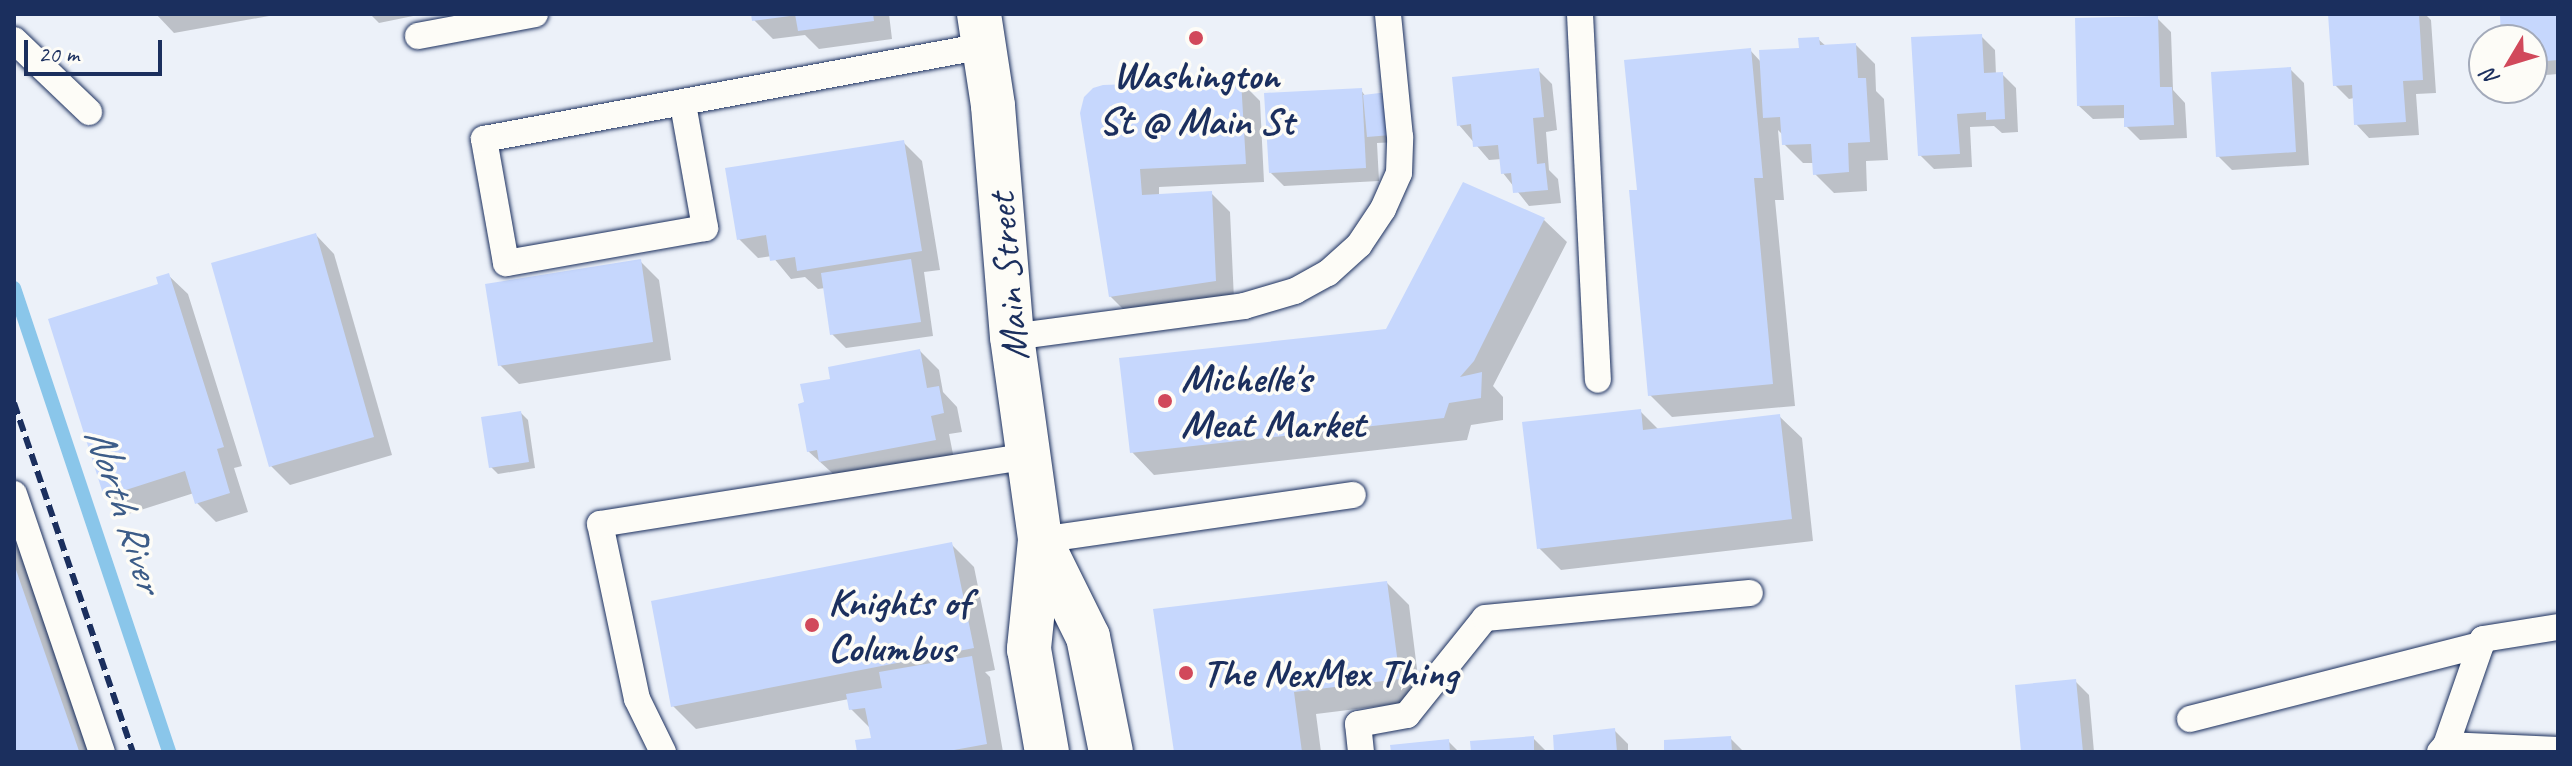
<!DOCTYPE html>
<html>
<head>
<meta charset="utf-8">
<style>
	body { margin:0 }
	#map { position:relative; width:2572px; height:766px; overflow:hidden; background:#ecf1f9; font-family:Caveat,sans-serif }
	div>[style] { position:absolute }
	.shadow>* { inset:0; background:#0003 }
	.stream>* { height:14px; margin:-7px; padding:0 7px; transform-origin:7px; border-radius:7px; background:#8ac6ea }
	.building>* { inset:0; background:#c6d7fd }
	.roads { filter:drop-shadow(0 0 2px #1b2f5e) drop-shadow(0 0 2px #1b2f5e) }
	.lane>* { height:26px; margin:-13px; padding:0 13px; transform-origin:13px; border-radius:13px; background:#fdfcf7 }
	.primary>* { height:44px; margin:-22px; padding:0 22px; transform-origin:22px; border-radius:22px; background:#fdfcf7 }
	.rail>* { height:6px; margin-top:-3px; transform-origin:0; background:repeating-linear-gradient(90deg,#1b2f5e 0 12px,transparent 0 18px) }
	.dots>* { width:22px; height:22px; translate:-50% -50%; box-sizing:border-box; border:4px solid #fdfcf7; border-radius:50% }
	span { translate:-50% -50%; white-space:nowrap; text-align:center; line-height:1.15; -webkit-text-stroke:7px #fdfcf7; paint-order:stroke }
	.poi-label { font-size:40px; color:#1b2f5e; font-weight:700 }
	.left { translate:0 -50%; text-align:left }
	.street-label { font-size:40px; color:#1b2f5e }
	.water-label { font-size:42px; color:#3c5c88; font-style:italic }
	.frame { position:absolute; inset:0; border:16px solid #1b2f5e; pointer-events:none }
	.north { position:absolute; left:2468px; top:24px; width:80px; height:80px; box-sizing:border-box; background:#fdfcf7; border:2px solid #a3aaba; border-radius:50%; rotate:232deg; font-size:22px; font-weight:700; line-height:32px; text-align:center; color:#1b2f5e }
	.north::after { content:''; display:block; margin:auto; width:28px; height:36px; background:#d1495b; clip-path:polygon(50% 0,100% 100%,50% 72%,0 100%) }
	.scale { position:absolute; left:24px; top:40px; width:138px; height:36px; box-sizing:border-box; border:4px solid #1b2f5e; border-top:0; padding-left:10px; font-size:24px; line-height:28px; white-space:nowrap; color:#1b2f5e; -webkit-text-stroke:6px #fdfcf7; paint-order:stroke }
</style>
</head>
<body>
<div id="map">
	<div class="shadow">
		<div style="clip-path:polygon(156px 14px,280px 14px,174px 33px)"></div>
		<div style="clip-path:polygon(370px 14px,423px 14px,379px 23px)"></div>
		<div style="clip-path:polygon(753px 14px,889px 14px,892px 39px,819px 49px,805px 35px,773px 39px,754px 20px)"></div>
		<div style="clip-path:polygon(2330px 14px,2425px 14px,2431px 20px,2436px 93px,2416px 94px,2419px 135px,2369px 138px,2356px 124px,2354px 98px,2349px 99px,2335px 85px)"></div>
		<div style="clip-path:polygon(2558px 14px,2558px 74px,2532px 76px,2532px 40px,2503px 40px,2502px 17px)"></div>
		<div style="clip-path:polygon(2157px 18px,2171px 32px,2173px 90px,2185px 103px,2187px 138px,2140px 140px,2126px 126px,2126px 118px,2093px 119px,2079px 106px)"></div>
		<div style="clip-path:polygon(1981px 36px,1995px 50px,1996px 75px,2002px 74px,2016px 88px,2018px 132px,2002px 133px,1994px 126px,1970px 127px,1972px 167px,1934px 169px,1920px 155px)"></div>
		<div style="clip-path:polygon(1818px 39px,1827px 47px,1856px 45px,1875px 64px,1876px 91px,1884px 99px,1888px 160px,1866px 161px,1867px 191px,1834px 193px,1815px 174px,1814px 163px,1803px 163px,1784px 144px,1784px 136px,1778px 130px,1784px 200px,1775px 200px,1795px 406px,1672px 417px,1650px 395px,1639px 192px,1750px 50px,1761px 62px,1801px 49px)"></div>
		<div style="clip-path:polygon(1538px 70px,1552px 84px,1557px 130px,1546px 132px,1549px 170px,1558px 179px,1561px 203px,1529px 206px,1503px 173px,1502px 159px,1489px 160px,1459px 125px)"></div>
		<div style="clip-path:polygon(2291px 70px,2304px 83px,2309px 165px,2232px 170px,2218px 156px)"></div>
		<div style="clip-path:polygon(1241px 82px,1260px 101px,1264px 182px,1159px 187px,1159px 196px,1211px 193px,1230px 212px,1234px 300px,1129px 315px,1110px 296px,1082px 113px)"></div>
		<div style="clip-path:polygon(1361px 90px,1397px 142px,1377px 143px,1379px 181px,1284px 186px,1270px 172px)"></div>
		<div style="clip-path:polygon(903px 142px,922px 161px,940px 270px,924px 272px,933px 336px,846px 348px,832px 334px,825px 288px,818px 289px,805px 277px,791px 279px,772px 256px,758px 258px,739px 239px)"></div>
		<div style="clip-path:polygon(1464px 184px,1544px 220px,1567px 242px,1493px 386px,1503px 397px,1503px 420px,1471px 425px,1467px 440px,1154px 475px,1132px 452px,1388px 331px)"></div>
		<div style="clip-path:polygon(316px 235px,334px 254px,392px 455px,290px 485px,271px 466px)"></div>
		<div style="clip-path:polygon(640px 261px,659px 280px,671px 360px,519px 384px,500px 365px)"></div>
		<div style="clip-path:polygon(168px 275px,188px 294px,242px 466px,234px 468px,248px 512px,216px 522px,197px 503px,194px 493px,125px 515px,106px 496px,160px 286px)"></div>
		<div style="clip-path:polygon(920px 351px,939px 370px,943px 392px,957px 407px,962px 432px,949px 434px,954px 459px,840px 480px,808px 451px,833px 380px)"></div>
		<div style="clip-path:polygon(1640px 411px,1659px 430px,1779px 416px,1802px 438px,1813px 541px,1561px 570px,1539px 548px)"></div>
		<div style="clip-path:polygon(521px 413px,528px 420px,535px 468px,498px 474px,491px 467px)"></div>
		<div style="clip-path:polygon(14px 524px,93px 752px,14px 752px)"></div>
		<div style="clip-path:polygon(952px 545px,974px 567px,995px 670px,985px 672px,990px 677px,1003px 752px,859px 752px,873px 740px,870px 728px,851px 709px,849px 699px,696px 729px,673px 706px)"></div>
		<div style="clip-path:polygon(1387px 583px,1409px 605px,1421px 701px,1316px 714px,1321px 752px,1176px 752px)"></div>
		<div style="clip-path:polygon(2075px 681px,2089px 695px,2094px 752px,2023px 752px)"></div>
		<div style="clip-path:polygon(1614px 730px,1628px 744px,1628px 752px,1556px 752px)"></div>
		<div style="clip-path:polygon(1533px 738px,1547px 752px,1473px 752px)"></div>
		<div style="clip-path:polygon(1730px 738px,1744px 752px,1666px 752px)"></div>
		<div style="clip-path:polygon(1448px 741px,1459px 752px,1393px 752px)"></div>
	</div>
	<div class="stream">
		<div style="left:14px;top:288px;width:489px;rotate:71.5deg"></div>
	</div>
	<div class="building">
		<div style="clip-path:polygon(751px 14px,790px 14px,790px 16px,752px 21px)"></div>
		<div style="clip-path:polygon(795px 14px,873px 14px,874px 21px,798px 31px)"></div>
		<div style="clip-path:polygon(2328px 14px,2419px 14px,2423px 80px,2403px 81px,2406px 122px,2354px 125px,2352px 85px,2333px 86px)"></div>
		<div style="clip-path:polygon(2558px 14px,2558px 60px,2532px 62px,2532px 40px,2501px 40px,2500px 15px)"></div>
		<div style="clip-path:polygon(2158px 16px,2160px 87px,2172px 87px,2174px 125px,2124px 127px,2124px 105px,2077px 106px,2075px 18px)"></div>
		<div style="clip-path:polygon(1982px 34px,1984px 73px,2003px 72px,2005px 119px,1986px 120px,1986px 112px,1957px 114px,1960px 154px,1918px 156px,1911px 37px)"></div>
		<div style="clip-path:polygon(1819px 37px,1820px 45px,1856px 43px,1858px 78px,1866px 78px,1870px 142px,1848px 143px,1849px 172px,1813px 175px,1811px 144px,1782px 145px,1780px 117px,1763px 118px,1759px 50px,1799px 48px,1798px 38px)"></div>
		<div style="clip-path:polygon(1751px 48px,1763px 178px,1754px 178px,1773px 384px,1648px 396px,1629px 190px,1637px 190px,1624px 60px)"></div>
		<div style="clip-path:polygon(2291px 67px,2296px 152px,2216px 157px,2211px 72px)"></div>
		<div style="clip-path:polygon(1539px 68px,1544px 117px,1533px 118px,1537px 164px,1545px 163px,1548px 190px,1513px 193px,1511px 173px,1501px 174px,1498px 145px,1473px 147px,1471px 124px,1457px 126px,1452px 77px)"></div>
		<div style="clip-path:polygon(1241px 80px,1246px 164px,1140px 169px,1142px 195px,1212px 191px,1216px 281px,1109px 297px,1080px 113px,1084px 97px,1093px 88px,1103px 85px)"></div>
		<div style="clip-path:polygon(1362px 88px,1366px 168px,1269px 173px,1264px 93px)"></div>
		<div style="clip-path:polygon(1388px 92px,1391px 135px,1367px 137px,1363px 95px)"></div>
		<div style="clip-path:polygon(904px 140px,922px 251px,797px 271px,795px 257px,770px 261px,766px 235px,737px 240px,725px 168px)"></div>
		<div style="clip-path:polygon(1463px 182px,1545px 218px,1474px 361px,1460px 377px,1482px 372px,1481px 398px,1449px 403px,1444px 418px,1130px 453px,1119px 358px,1386px 329px)"></div>
		<div style="clip-path:polygon(316px 233px,374px 437px,269px 467px,211px 263px)"></div>
		<div style="clip-path:polygon(641px 259px,653px 342px,498px 366px,485px 284px)"></div>
		<div style="clip-path:polygon(911px 259px,921px 322px,830px 335px,821px 273px)"></div>
		<div style="clip-path:polygon(169px 273px,224px 447px,217px 449px,230px 493px,195px 504px,185px 471px,104px 497px,48px 319px,158px 284px,156px 277px)"></div>
		<div style="clip-path:polygon(920px 349px,927px 388px,939px 386px,944px 413px,931px 416px,936px 440px,819px 462px,817px 450px,807px 452px,798px 404px,804px 402px,800px 384px,830px 379px,828px 367px)"></div>
		<div style="clip-path:polygon(1641px 409px,1643px 430px,1780px 414px,1792px 519px,1537px 549px,1522px 422px)"></div>
		<div style="clip-path:polygon(521px 411px,529px 462px,489px 468px,481px 417px)"></div>
		<div style="clip-path:polygon(952px 542px,974px 648px,671px 707px,651px 601px)"></div>
		<div style="clip-path:polygon(14px 564px,79px 751px,14px 752px)"></div>
		<div style="clip-path:polygon(1387px 581px,1400px 679px,1294px 692px,1302px 752px,1174px 752px,1153px 609px)"></div>
		<div style="clip-path:polygon(972px 656px,987px 744px,943px 752px,857px 752px,855px 740px,871px 738px,865px 708px,849px 710px,846px 694px,882px 688px,879px 672px)"></div>
		<div style="clip-path:polygon(2076px 679px,2083px 752px,2021px 752px,2015px 685px)"></div>
		<div style="clip-path:polygon(1615px 728px,1617px 752px,1554px 752px,1553px 735px)"></div>
		<div style="clip-path:polygon(1534px 736px,1534px 752px,1471px 752px,1470px 741px)"></div>
		<div style="clip-path:polygon(1731px 736px,1732px 752px,1664px 752px,1664px 740px)"></div>
		<div style="clip-path:polygon(1449px 739px,1450px 752px,1391px 752px,1390px 745px)"></div>
	</div>
	<div class="roads">
		<div class="lane">
			<div style="left:1580px;top:14px;width:366px;rotate:87.2deg"></div>
			<div style="left:418px;top:36px;width:119px;rotate:-10.6deg"></div>
			<div style="left:14px;top:40px;width:104px;rotate:43.8deg"></div>
			<div style="left:683px;top:104px;width:126px;rotate:79.9deg"></div>
			<div style="left:705px;top:228px;width:202px;rotate:170deg"></div>
			<div style="left:506px;top:263px;width:126px;rotate:-100.1deg"></div>
			<div style="left:484px;top:139px;width:509px;rotate:-10.54deg"></div>
			<div style="left:1012px;top:337px;width:234px;rotate:-7.6deg"></div>
			<div style="left:1244px;top:306px;width:53px;rotate:-16.4deg"></div>
			<div style="left:1295px;top:291px;width:38px;rotate:-29deg"></div>
			<div style="left:1328px;top:273px;width:42px;rotate:-42.1deg"></div>
			<div style="left:1359px;top:245px;width:43px;rotate:-56.3deg"></div>
			<div style="left:1383px;top:209px;width:39px;rotate:-66deg"></div>
			<div style="left:1399px;top:173px;width:36px;rotate:-88deg"></div>
			<div style="left:1400px;top:137px;width:124px;rotate:-95.6deg"></div>
			<div style="left:14px;top:494px;width:273px;rotate:71.2deg"></div>
			<div style="left:1040px;top:540px;width:316px;rotate:-8.2deg"></div>
			<div style="left:2190px;top:719px;width:300px;rotate:-14.3deg"></div>
			<div style="left:2446px;top:745px;width:112px;rotate:2.6deg"></div>
			<div style="left:663px;top:752px;width:59px;rotate:-116.1deg"></div>
			<div style="left:637px;top:699px;width:179px;rotate:-101.9deg"></div>
			<div style="left:600px;top:524px;width:432px;rotate:-9deg"></div>
			<div style="left:1361px;top:752px;width:28px;rotate:-96deg"></div>
			<div style="left:1358px;top:724px;width:50px;rotate:-10.4deg"></div>
			<div style="left:1407px;top:715px;width:124px;rotate:-51.2deg"></div>
			<div style="left:1485px;top:618px;width:266px;rotate:-5.4deg"></div>
			<div style="left:2440px;top:752px;width:9px;rotate:-49deg"></div>
			<div style="left:2446px;top:745px;width:112px;rotate:-70.8deg"></div>
			<div style="left:2483px;top:639px;width:76px;rotate:-9.1deg"></div>
		</div>
		<div class="primary">
			<div style="left:979px;top:14px;width:93px;rotate:81.3deg"></div>
			<div style="left:993px;top:106px;width:232px;rotate:85.3deg"></div>
			<div style="left:1012px;top:337px;width:205px;rotate:82.1deg"></div>
			<div style="left:1040px;top:540px;width:110px;rotate:95.8deg"></div>
			<div style="left:1029px;top:649px;width:105px;rotate:80.1deg"></div>
			<div style="left:1040px;top:540px;width:108px;rotate:63.7deg"></div>
			<div style="left:1088px;top:637px;width:117px;rotate:78.7deg"></div>
		</div>
	</div>
	<div class="rail">
		<div style="left:14px;top:403px;width:369px;rotate:71.2deg"></div>
	</div>
	<div class="dots">
		<div style="left:1196px;top:38px;background:#d1495b"></div>
		<div style="left:1165px;top:401px;background:#d1495b"></div>
		<div style="left:812px;top:625px;background:#d1495b"></div>
		<div style="left:1186px;top:673px;background:#d1495b"></div>
	</div>
	<div class="poi-label">
		<span style="left:1196px;top:98px">Washington<br>St @ Main St</span>
		<span class="left" style="left:1181px;top:401px">Michelle's<br>Meat Market</span>
		<span class="left" style="left:828px;top:625px">Knights of<br>Columbus</span>
		<span class="left" style="left:1202px;top:673px">The NexMex Thing</span>
	</div>
	<div class="street-label">
		<span style="left:1008px;top:277px;rotate:-95deg">Main Street</span>
	</div>
	<div class="water-label">
		<span style="left:124px;top:509px;rotate:72deg">North River</span>
	</div>
	<div class="frame"></div>
	<div class="north">N</div>
	<div class="scale">20 m</div>
</div>
</body>
</html>
